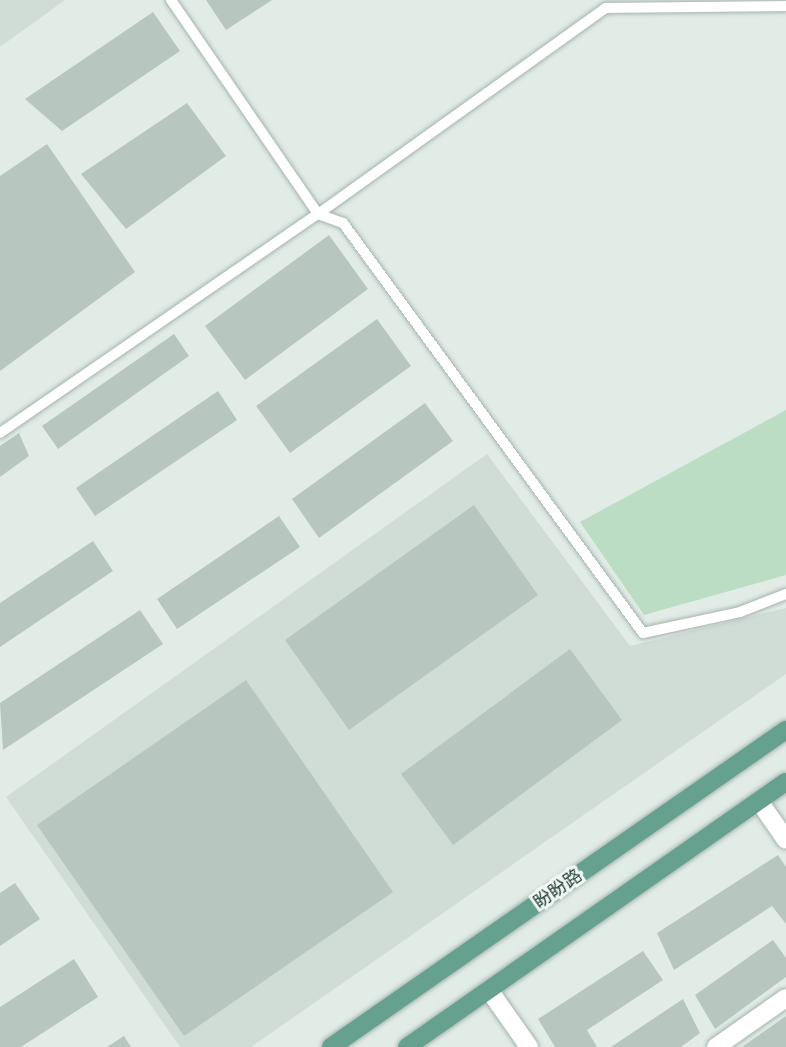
<!DOCTYPE html>
<html>
<head>
<meta charset="utf-8">
<style>
	body { margin:0 }
	#map { position:relative; width:786px; height:1047px; overflow:hidden; background:#e2ece7; font-family:"Nunito Sans","Noto Sans SC",sans-serif }
	div>[style] { position:absolute }
	.built>* { inset:0; background:#d0dcd6 }
	.green>* { inset:0; background:#bbddc3 }
	.building>* { inset:0; background:#b7c7c0 }
	.roads { filter:drop-shadow(0 0 2px #a5b4ae) drop-shadow(0 0 2px #a5b4ae) }
	.service>* { height:10px; margin:-5px; padding:0 5px; transform-origin:5px; border-radius:5px; background:#fff }
	.minor>* { height:18px; margin:-9px; padding:0 9px; transform-origin:9px; border-radius:9px; background:#fff }
	.primary>* { height:18px; margin:-9px; padding:0 9px; transform-origin:9px; border-radius:9px; background:#66a190 }
	span { translate:-50% -50%; white-space:nowrap; text-align:center; line-height:1.15; -webkit-text-stroke:6px #f2f8f5; paint-order:stroke }
	.street-label { font-size:18px; color:#223d35 }
</style>
</head>
<body>
<div id="map">
	<div class="built">
		<div style="clip-path:polygon(0 0,65px 0,0 47px)"></div>
		<div style="clip-path:polygon(487px 454px,630px 646px,786px 608px,786px 674px,251px 1047px,180px 1047px,6px 797px)"></div>
	</div>
	<div class="green">
		<div style="clip-path:polygon(786px 410px,786px 575px,644px 615px,580px 522px)"></div>
	</div>
	<div class="building">
		<div style="clip-path:polygon(206px 0,272px 0,226px 30px)"></div>
		<div style="clip-path:polygon(153px 12px,180px 51px,62px 131px,25px 99px)"></div>
		<div style="clip-path:polygon(187px 103px,226px 156px,126px 229px,81px 174px)"></div>
		<div style="clip-path:polygon(47px 144px,135px 272px,0 371px,0 176px)"></div>
		<div style="clip-path:polygon(329px 235px,368px 289px,245px 380px,205px 326px)"></div>
		<div style="clip-path:polygon(377px 319px,411px 366px,290px 453px,256px 406px)"></div>
		<div style="clip-path:polygon(174px 334px,189px 356px,58px 449px,42px 426px)"></div>
		<div style="clip-path:polygon(218px 391px,237px 420px,95px 516px,76px 488px)"></div>
		<div style="clip-path:polygon(425px 403px,453px 441px,319px 538px,292px 499px)"></div>
		<div style="clip-path:polygon(19px 433px,29px 456px,0 477px,0 446px)"></div>
		<div style="clip-path:polygon(474px 505px,538px 595px,349px 730px,285px 640px)"></div>
		<div style="clip-path:polygon(279px 516px,300px 547px,177px 629px,157px 599px)"></div>
		<div style="clip-path:polygon(93px 541px,113px 571px,0 647px,0 603px)"></div>
		<div style="clip-path:polygon(140px 610px,163px 644px,3px 750px,0 703px)"></div>
		<div style="clip-path:polygon(570px 649px,622px 720px,453px 845px,401px 774px)"></div>
		<div style="clip-path:polygon(246px 680px,393px 892px,184px 1036px,37px 825px)"></div>
		<div style="clip-path:polygon(778px 855px,786px 867px,786px 924px,772px 906px,674px 970px,657px 933px)"></div>
		<div style="clip-path:polygon(15px 883px,40px 919px,0 946px,0 893px)"></div>
		<div style="clip-path:polygon(773px 940px,786px 958px,786px 977px,715px 1029px,695px 995px)"></div>
		<div style="clip-path:polygon(643px 951px,663px 980px,587px 1030px,597px 1047px,555px 1047px,538px 1019px)"></div>
		<div style="clip-path:polygon(74px 959px,98px 997px,21px 1047px,0 1047px,0 1007px)"></div>
		<div style="clip-path:polygon(683px 999px,700px 1033px,681px 1047px,611px 1047px)"></div>
		<div style="clip-path:polygon(786px 1016px,786px 1047px,742px 1047px)"></div>
		<div style="clip-path:polygon(124px 1036px,131px 1047px,107px 1047px)"></div>
	</div>
	<div class="roads">
		<div class="service">
			<div style="left:171px;top:0;width:260px;rotate:55.5deg"></div>
			<div style="left:318px;top:214px;width:354px;rotate:-35.6deg"></div>
			<div style="left:606px;top:8px;width:180px;rotate:-0.6deg"></div>
			<div style="left:0;top:433px;width:386px;rotate:-34.6deg"></div>
			<div style="left:318px;top:214px;width:27px;rotate:20deg"></div>
			<div style="left:343px;top:223px;width:508px;rotate:53.81deg"></div>
			<div style="left:643px;top:633px;width:99px;rotate:-12.2deg"></div>
			<div style="left:740px;top:612px;width:49px;rotate:-21.4deg"></div>
		</div>
		<div class="minor">
			<div style="left:759px;top:801px;width:47px;rotate:55.3deg"></div>
			<div style="left:489px;top:990px;width:70px;rotate:54.9deg"></div>
			<div style="left:716px;top:1047px;width:85px;rotate:-35deg"></div>
		</div>
		<div class="primary">
			<div style="left:331px;top:1047px;width:555px;rotate:-34.87deg"></div>
			<div style="left:407px;top:1047px;width:462px;rotate:-35deg"></div>
		</div>
	</div>
	<div class="street-label">
		<span style="left:558px;top:889px;rotate:-35deg">盼盼路</span>
	</div>
</div>
</body>
</html>
